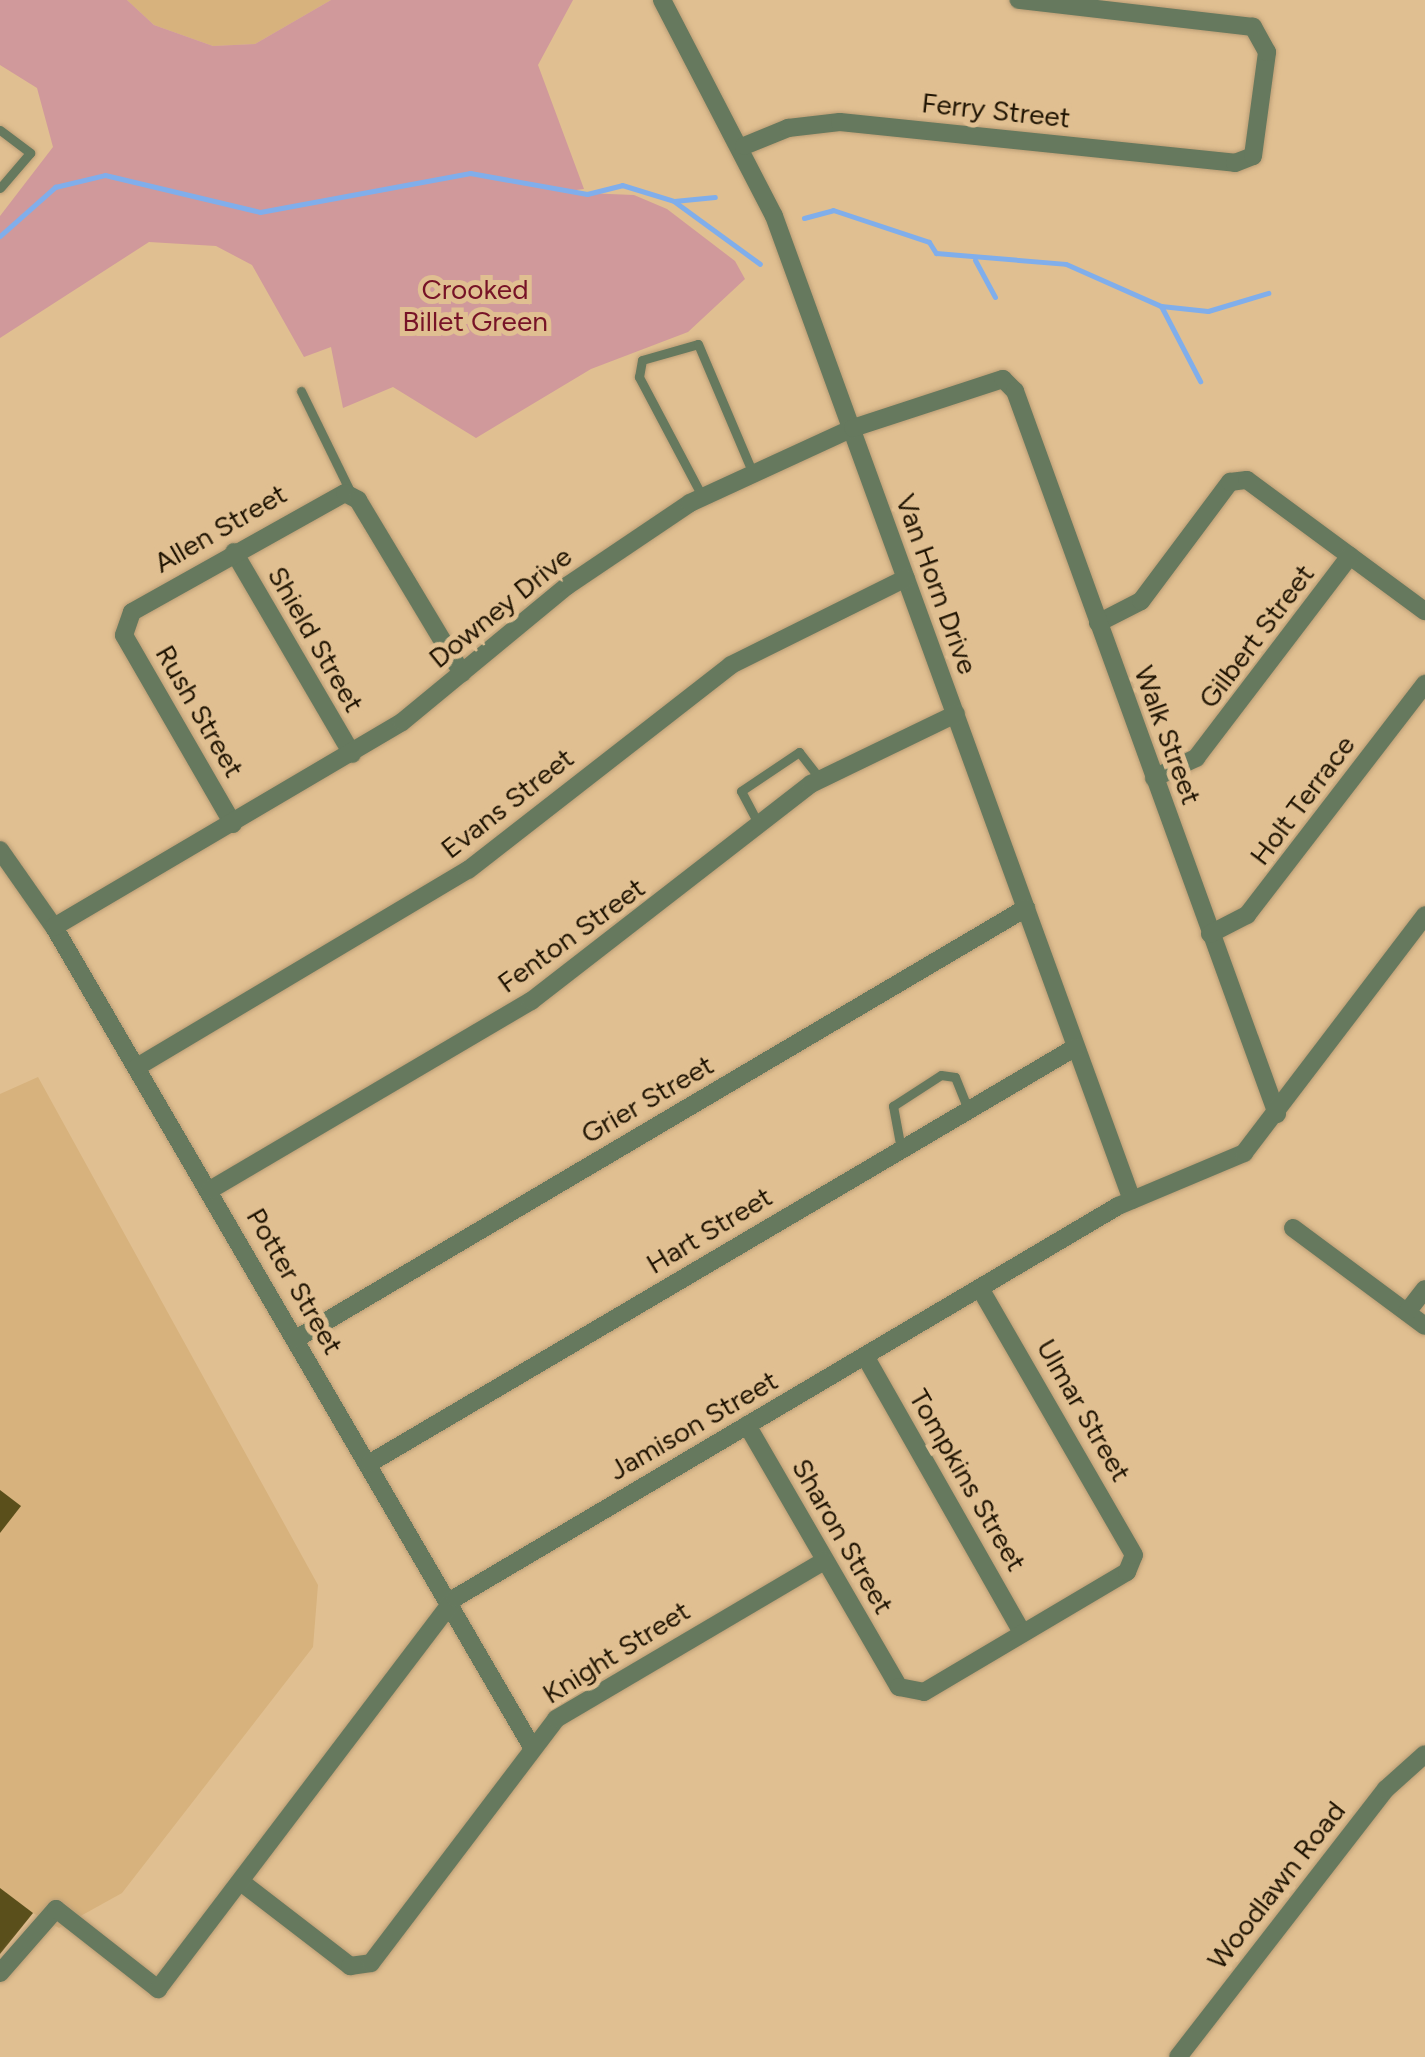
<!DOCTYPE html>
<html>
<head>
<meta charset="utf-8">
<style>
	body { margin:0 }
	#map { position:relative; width:1425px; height:2057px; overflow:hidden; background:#e0bf91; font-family:Figtree,sans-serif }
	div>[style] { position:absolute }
	.built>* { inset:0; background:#d7b27d }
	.green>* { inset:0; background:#d0999b }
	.stream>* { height:5px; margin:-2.5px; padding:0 2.5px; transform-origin:2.5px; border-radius:2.5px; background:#80aeeb }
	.building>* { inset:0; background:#5a4f1b }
	.roads { filter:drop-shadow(0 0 2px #ba9d75) drop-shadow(0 0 2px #ba9d75) }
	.service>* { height:9px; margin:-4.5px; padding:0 4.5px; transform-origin:4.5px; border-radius:4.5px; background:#66795e }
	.minor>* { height:18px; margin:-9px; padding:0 9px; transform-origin:9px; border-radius:9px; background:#66795e }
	span { translate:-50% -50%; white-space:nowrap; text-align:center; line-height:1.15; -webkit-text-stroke:10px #e0bf91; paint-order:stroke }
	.street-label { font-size:28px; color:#221604 }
	.park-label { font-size:28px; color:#771327 }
</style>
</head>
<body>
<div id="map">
	<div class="built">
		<div style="clip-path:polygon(127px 0,331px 0,255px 44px,213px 46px,154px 25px)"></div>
		<div style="clip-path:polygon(38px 1077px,318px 1585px,313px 1647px,122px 1893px,59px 1928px,33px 1913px,0 1955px,0 1094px)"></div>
	</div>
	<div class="green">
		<div style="clip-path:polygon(0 0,127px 0,154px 25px,213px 46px,255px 44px,331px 0,573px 0,538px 65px,584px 189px,560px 192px,634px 195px,667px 209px,735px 261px,745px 279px,688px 332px,591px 369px,476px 438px,393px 387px,343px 408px,331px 347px,304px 357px,252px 265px,216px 246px,149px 242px,0 338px,0 216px,53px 147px,37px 88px,0 65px)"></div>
	</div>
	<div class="stream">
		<div style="left:675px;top:202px;width:105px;rotate:36.1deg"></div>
		<div style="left:804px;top:218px;width:30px;rotate:-15deg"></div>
		<div style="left:833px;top:210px;width:101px;rotate:18.4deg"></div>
		<div style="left:929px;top:242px;width:13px;rotate:58deg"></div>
		<div style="left:936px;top:253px;width:130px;rotate:4.8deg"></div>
		<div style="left:1066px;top:264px;width:104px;rotate:23.9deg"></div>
		<div style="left:1161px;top:306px;width:47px;rotate:6.1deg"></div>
		<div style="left:1208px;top:311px;width:63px;rotate:-16.7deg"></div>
		<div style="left:0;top:236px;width:74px;rotate:-41.7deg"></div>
		<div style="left:55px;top:187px;width:51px;rotate:-13.5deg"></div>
		<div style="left:105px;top:175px;width:159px;rotate:13.4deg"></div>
		<div style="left:260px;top:212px;width:214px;rotate:-10.5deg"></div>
		<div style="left:470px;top:173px;width:119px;rotate:10.2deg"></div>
		<div style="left:587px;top:194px;width:36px;rotate:-14deg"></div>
		<div style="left:622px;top:185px;width:54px;rotate:17.1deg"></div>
		<div style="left:674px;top:201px;width:41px;rotate:-5.6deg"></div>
		<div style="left:975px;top:260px;width:42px;rotate:61.6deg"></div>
		<div style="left:1161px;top:306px;width:85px;rotate:62.5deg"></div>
	</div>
	<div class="building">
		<div style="clip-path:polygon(0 1490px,21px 1506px,0 1533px)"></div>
		<div style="clip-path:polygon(0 1888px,33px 1913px,0 1954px)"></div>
	</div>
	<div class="roads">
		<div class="service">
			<div style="left:0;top:130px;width:38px;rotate:37deg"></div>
			<div style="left:30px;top:153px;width:46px;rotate:130.6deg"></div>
			<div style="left:301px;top:391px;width:116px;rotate:63.9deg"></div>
			<div style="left:702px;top:496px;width:135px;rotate:-117.9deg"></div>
			<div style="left:639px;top:377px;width:17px;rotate:-80deg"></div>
			<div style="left:642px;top:360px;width:58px;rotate:-15.9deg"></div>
			<div style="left:698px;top:344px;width:138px;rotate:67deg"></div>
			<div style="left:758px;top:823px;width:36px;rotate:-118deg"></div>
			<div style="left:741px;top:791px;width:70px;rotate:-33.9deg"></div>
			<div style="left:799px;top:752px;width:34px;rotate:52deg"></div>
			<div style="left:901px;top:1149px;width:44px;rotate:-100.5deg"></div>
			<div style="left:893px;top:1106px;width:57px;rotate:-32.9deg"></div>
			<div style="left:941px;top:1075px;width:14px;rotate:8deg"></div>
			<div style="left:955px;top:1077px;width:35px;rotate:68deg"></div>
		</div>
		<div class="minor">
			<div style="left:662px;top:0;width:243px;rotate:62.6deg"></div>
			<div style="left:774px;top:216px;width:1047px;rotate:70.01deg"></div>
			<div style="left:744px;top:146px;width:48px;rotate:-22.2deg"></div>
			<div style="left:788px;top:128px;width:52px;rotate:-6.6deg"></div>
			<div style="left:840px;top:122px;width:397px;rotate:5.9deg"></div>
			<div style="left:1235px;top:163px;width:19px;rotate:-21deg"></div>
			<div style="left:1253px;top:156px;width:105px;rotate:-82.3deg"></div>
			<div style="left:1267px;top:52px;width:29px;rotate:-119deg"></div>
			<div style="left:1253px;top:27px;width:236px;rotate:-173.4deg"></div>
			<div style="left:234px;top:552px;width:234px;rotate:59.7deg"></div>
			<div style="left:1098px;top:623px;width:48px;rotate:-27.1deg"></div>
			<div style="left:1141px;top:601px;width:149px;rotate:-53.2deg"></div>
			<div style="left:1230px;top:482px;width:17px;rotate:-7deg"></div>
			<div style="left:1247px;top:480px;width:221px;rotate:36.4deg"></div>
			<div style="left:1154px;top:778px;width:47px;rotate:-25.5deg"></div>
			<div style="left:1196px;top:758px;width:254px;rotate:-52.7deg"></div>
			<div style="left:233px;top:824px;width:218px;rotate:-120deg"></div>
			<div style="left:124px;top:635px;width:24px;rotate:-71deg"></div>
			<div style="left:132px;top:612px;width:244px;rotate:-29.2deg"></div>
			<div style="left:345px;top:493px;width:15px;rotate:28deg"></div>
			<div style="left:358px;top:500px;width:202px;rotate:59deg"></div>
			<div style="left:0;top:850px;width:94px;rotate:55deg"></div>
			<div style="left:54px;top:927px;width:949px;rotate:59.76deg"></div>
			<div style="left:54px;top:927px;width:404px;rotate:-30.5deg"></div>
			<div style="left:402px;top:722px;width:214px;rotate:-39.5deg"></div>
			<div style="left:567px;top:586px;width:148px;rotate:-34deg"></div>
			<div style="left:690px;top:503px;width:179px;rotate:-24.7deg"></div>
			<div style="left:853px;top:428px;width:158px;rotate:-18.1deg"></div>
			<div style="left:1003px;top:379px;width:17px;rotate:45deg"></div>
			<div style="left:1015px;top:391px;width:769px;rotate:70.08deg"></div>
			<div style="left:1210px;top:934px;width:42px;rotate:-27.2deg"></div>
			<div style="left:1247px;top:915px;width:292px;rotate:-52.4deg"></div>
			<div style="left:137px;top:1067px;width:385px;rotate:-30.8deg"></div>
			<div style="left:468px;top:870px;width:333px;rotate:-37.9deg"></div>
			<div style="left:731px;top:665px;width:195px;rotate:-26.4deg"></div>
			<div style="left:210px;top:1190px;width:373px;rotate:-30.5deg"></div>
			<div style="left:531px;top:1001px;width:354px;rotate:-37.8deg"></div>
			<div style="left:811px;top:784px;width:161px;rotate:-25.8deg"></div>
			<div style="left:1293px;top:1228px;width:164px;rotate:36.6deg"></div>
			<div style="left:1407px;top:1312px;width:29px;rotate:-52deg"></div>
			<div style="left:296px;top:1339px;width:848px;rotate:-30.56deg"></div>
			<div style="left:865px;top:1356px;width:318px;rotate:60.4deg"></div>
			<div style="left:747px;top:1425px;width:303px;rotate:59.9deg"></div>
			<div style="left:899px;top:1687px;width:25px;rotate:11deg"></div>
			<div style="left:924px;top:1692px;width:236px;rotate:-30.6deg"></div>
			<div style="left:1127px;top:1572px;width:18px;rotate:-68deg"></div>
			<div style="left:1134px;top:1555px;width:308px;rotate:-120deg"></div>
			<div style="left:370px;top:1463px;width:819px;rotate:-30.51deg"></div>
			<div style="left:241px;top:1882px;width:138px;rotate:37.6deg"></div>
			<div style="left:350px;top:1966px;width:21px;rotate:-8deg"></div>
			<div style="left:371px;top:1963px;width:306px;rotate:-52.8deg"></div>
			<div style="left:556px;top:1719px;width:311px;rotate:-30.5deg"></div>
			<div style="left:0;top:1973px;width:85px;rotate:-48.8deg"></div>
			<div style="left:56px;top:1909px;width:130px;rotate:38.1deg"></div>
			<div style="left:158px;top:1989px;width:491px;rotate:-52.8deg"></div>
			<div style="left:455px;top:1598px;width:770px;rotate:-30.59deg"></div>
			<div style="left:1118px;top:1206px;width:137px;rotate:-22.8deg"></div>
			<div style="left:1244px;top:1153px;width:299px;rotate:-52.7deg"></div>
			<div style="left:1178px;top:2057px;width:339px;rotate:-52.2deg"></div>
			<div style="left:1386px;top:1789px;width:52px;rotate:-41.9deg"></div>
		</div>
	</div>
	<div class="street-label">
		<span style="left:996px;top:110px;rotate:6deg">Ferry Street</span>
		<span style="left:220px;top:528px;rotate:-30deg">Allen Street</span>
		<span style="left:937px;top:584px;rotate:70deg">Van Horn Drive</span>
		<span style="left:500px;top:607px;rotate:-39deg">Downey Drive</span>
		<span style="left:1256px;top:636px;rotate:-53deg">Gilbert Street</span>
		<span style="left:316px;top:639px;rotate:60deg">Shield Street</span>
		<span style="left:200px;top:711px;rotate:60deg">Rush Street</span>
		<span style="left:1168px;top:735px;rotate:70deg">Walk Street</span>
		<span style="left:1302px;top:800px;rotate:-53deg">Holt Terrace</span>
		<span style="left:507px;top:803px;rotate:-38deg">Evans Street</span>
		<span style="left:571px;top:935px;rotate:-36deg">Fenton Street</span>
		<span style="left:647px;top:1099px;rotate:-30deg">Grier Street</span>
		<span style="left:709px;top:1230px;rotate:-31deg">Hart Street</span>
		<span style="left:295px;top:1281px;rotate:60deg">Potter Street</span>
		<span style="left:1084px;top:1410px;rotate:60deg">Ulmar Street</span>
		<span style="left:693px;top:1425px;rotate:-30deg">Jamison Street</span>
		<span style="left:968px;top:1480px;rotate:60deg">Tompkins Street</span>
		<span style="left:843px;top:1536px;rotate:60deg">Sharon Street</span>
		<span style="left:616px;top:1652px;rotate:-32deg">Knight Street</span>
		<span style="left:1276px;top:1885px;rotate:-52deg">Woodlawn Road</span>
	</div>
	<div class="park-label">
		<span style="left:475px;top:305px">Crooked<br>Billet Green</span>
	</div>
</div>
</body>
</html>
